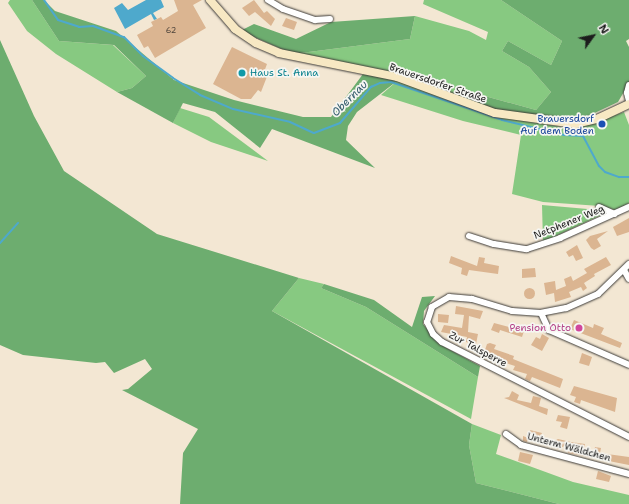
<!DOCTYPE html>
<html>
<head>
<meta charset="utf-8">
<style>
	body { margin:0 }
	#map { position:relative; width:629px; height:504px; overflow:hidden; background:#f3e7d3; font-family:"Shantell Sans",sans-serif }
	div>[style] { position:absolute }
	.green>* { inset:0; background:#87c981 }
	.forest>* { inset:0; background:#6dad6f }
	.water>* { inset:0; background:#4ea9cc }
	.stream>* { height:2px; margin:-1px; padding:0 1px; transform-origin:1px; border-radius:1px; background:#4ea9cc }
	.building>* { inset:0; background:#dbb591 }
	.round { border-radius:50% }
	.roads { filter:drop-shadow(0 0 1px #3c3a37) drop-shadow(0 0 1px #3c3a37) }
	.street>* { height:6px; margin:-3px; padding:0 3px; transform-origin:3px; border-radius:3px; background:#fff }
	.secondary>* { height:8px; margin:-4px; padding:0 4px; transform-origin:4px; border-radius:4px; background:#f7e8c3 }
	.dots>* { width:11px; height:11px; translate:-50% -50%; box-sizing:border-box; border:2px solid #f6f6f2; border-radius:50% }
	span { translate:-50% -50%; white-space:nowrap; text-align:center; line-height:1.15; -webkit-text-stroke:3.5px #f6f6f2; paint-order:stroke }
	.number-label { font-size:8px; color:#4c4239 }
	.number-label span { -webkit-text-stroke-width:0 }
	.culture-label { font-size:10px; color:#0d838f }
	.left { translate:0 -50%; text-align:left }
	.street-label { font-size:10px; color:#1c1c1c }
	.transit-label { font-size:10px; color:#164399 }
	.right { translate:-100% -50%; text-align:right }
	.hotel-label { font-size:10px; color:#b23c85 }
	.water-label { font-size:11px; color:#325b6b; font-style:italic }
	.north { position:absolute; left:573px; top:16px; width:40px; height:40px; -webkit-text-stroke:3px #f6f6f2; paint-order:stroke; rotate:57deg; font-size:11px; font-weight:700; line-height:16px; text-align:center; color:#1c1c1c }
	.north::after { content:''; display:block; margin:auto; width:14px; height:18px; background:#1c1c1c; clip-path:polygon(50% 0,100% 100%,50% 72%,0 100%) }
</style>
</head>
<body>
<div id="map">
	<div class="green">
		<div style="clip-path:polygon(10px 0,32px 0,59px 41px,113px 45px,146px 76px,132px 88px,117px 92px,56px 54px,27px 31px,8px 3px)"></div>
		<div style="clip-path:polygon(424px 0,501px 0,562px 41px,551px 65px,508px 41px,502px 51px,529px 67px,551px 92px,536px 110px,481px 95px,478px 104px,398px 75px,293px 54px,410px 39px,415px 16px,469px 31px,486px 40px,488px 32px,423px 4px)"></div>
		<div style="clip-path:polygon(397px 81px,489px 114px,567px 128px,584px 126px,624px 112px,629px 125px,629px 203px,616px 210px,600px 206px,543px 202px,512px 194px,521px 135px,463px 121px,381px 95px)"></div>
		<div style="clip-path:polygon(180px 108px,209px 117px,268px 161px,211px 142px,173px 123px)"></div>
		<div style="clip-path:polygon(542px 205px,599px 210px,601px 215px,543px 242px)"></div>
		<div style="clip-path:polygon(299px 278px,324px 284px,321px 288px,366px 307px,478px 377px,471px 419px,272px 311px)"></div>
		<div style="clip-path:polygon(472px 424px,501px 435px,496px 454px,573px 482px,629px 495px,629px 504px,559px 504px,476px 483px,469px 445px)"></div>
	</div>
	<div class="forest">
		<div style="clip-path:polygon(32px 0,44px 0,55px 11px,116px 31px,174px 80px,234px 100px,303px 117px,331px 117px,363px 74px,397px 81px,357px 112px,348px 126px,346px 140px,375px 168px,272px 129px,260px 148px,215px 112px,183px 103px,173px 123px,117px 92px,132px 88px,146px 76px,114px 45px,59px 41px)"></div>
		<div style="clip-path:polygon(501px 0,629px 0,629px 39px,626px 41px,629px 47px,629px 83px,618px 102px,584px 118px,567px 120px,494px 110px,478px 104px,481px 95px,536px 110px,551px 92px,529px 67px,502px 51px,508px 41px,551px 65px,562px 41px)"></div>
		<div style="clip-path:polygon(415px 16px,410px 39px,293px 54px,240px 31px,254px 24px,296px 39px,331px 22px)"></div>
		<div style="clip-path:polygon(0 40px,34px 116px,64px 171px,157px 234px,299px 278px,272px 311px,472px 424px,469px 445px,476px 483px,559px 504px,180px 504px,183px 453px,198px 429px,122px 390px,128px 389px,152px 369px,145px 359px,114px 373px,105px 362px,96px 363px,23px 355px,0 345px)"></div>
		<div style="clip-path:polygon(324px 284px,374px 300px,412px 327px,422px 297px,435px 296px,424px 311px,423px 324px,439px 344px,480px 366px,478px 377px,366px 307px,321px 288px)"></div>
	</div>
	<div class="water">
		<div style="clip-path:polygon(146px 0,161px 0,164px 7px,153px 13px,157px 19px,154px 20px,151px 14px,125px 29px,114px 8px,122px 3px,128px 10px)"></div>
	</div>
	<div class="stream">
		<div style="left:44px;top:0;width:24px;rotate:55deg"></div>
		<div style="left:58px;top:20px;width:22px;rotate:18deg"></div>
		<div style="left:79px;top:27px;width:14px;rotate:-4deg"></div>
		<div style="left:93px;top:26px;width:33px;rotate:20deg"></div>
		<div style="left:124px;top:37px;width:27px;rotate:45deg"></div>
		<div style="left:143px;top:56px;width:37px;rotate:36deg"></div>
		<div style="left:173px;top:78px;width:32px;rotate:32deg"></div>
		<div style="left:200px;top:95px;width:36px;rotate:23deg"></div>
		<div style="left:233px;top:109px;width:58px;rotate:12.8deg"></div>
		<div style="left:290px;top:122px;width:26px;rotate:25deg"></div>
		<div style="left:314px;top:133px;width:28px;rotate:-21deg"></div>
		<div style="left:340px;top:123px;width:48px;rotate:-49.3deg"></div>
		<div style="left:371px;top:87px;width:10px;rotate:-24deg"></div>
		<div style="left:380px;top:83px;width:11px;rotate:-5deg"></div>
		<div style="left:391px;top:82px;width:117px;rotate:18.9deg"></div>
		<div style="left:502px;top:120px;width:64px;rotate:13.6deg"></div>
		<div style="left:564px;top:135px;width:19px;rotate:3deg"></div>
		<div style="left:583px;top:136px;width:34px;rotate:62deg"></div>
		<div style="left:599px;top:166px;width:8px;rotate:45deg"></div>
		<div style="left:605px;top:172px;width:15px;rotate:20deg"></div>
		<div style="left:619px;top:177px;width:10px"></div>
		<div style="left:0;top:243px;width:27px;rotate:-48deg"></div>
	</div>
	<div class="building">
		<div style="clip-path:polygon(174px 0,202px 0,193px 5px,206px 28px,155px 58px,148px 46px,144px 48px,137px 35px,153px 26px,151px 22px,161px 17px,163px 20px,178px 11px)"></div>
		<div style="clip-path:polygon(254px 0,264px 13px,267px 11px,275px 19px,271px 26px,255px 12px,249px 16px,242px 8px)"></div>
		<div style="clip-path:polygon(286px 18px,297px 22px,294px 30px,282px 26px)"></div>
		<div style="clip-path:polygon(232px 47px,267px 64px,264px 72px,268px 74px,261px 92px,258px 90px,251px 99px,241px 99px,213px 84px)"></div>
		<div style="clip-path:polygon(629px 218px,629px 232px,617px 236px,613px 227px)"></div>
		<div style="clip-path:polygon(608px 231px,597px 239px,601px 246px,594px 250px,591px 248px,586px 240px,590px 236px)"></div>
		<div style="clip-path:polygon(577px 245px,583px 258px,576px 261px,573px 255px,569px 257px,566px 252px)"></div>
		<div style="clip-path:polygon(451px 256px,477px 266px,479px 257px,485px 258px,484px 263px,499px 266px,498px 274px,469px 270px,467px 276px,461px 274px,462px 268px,449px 263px)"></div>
		<div style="clip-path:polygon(606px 257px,611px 265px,594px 274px,595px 276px,584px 283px,587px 288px,583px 291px,581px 287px,569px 292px,571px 297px,555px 302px,554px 293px,546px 295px,544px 283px,555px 281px,556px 290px,566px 286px,564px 279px,571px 276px,573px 281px,587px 273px,584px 269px)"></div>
		<div style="clip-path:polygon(535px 268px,536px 277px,522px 278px,522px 269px)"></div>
		<div class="round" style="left:523.5px;top:287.5px;width:11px;height:11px"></div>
		<div style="clip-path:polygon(456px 306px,483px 311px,480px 319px,469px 316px,468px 332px,478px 334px,476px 344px,466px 342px,467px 337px,441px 332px,444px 325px,462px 328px,464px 315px,455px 314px)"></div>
		<div style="clip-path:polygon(438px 314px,449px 315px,448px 323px,438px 322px)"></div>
		<div style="clip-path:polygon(574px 320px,593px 328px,594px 324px,604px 328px,601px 334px,622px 343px,620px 348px,570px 329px)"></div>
		<div style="clip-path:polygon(494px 323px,509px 327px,510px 323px,525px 328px,522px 337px,500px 330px,499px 333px,491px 330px)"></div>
		<div style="clip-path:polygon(542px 334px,549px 338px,542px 351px,531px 345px,536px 337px,540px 339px)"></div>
		<div style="clip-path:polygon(490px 343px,496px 345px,494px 349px,514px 356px,513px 359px,563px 379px,560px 388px,532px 377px,530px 381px,525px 379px,527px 374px,513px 370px,515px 366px,494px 359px,495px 356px,484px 353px,487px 344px)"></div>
		<div style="clip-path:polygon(582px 353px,592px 357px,589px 366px,579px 363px)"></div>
		<div style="clip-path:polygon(574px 386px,617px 398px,615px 412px,581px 400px,580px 404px,574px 402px,576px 397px,570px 395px)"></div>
		<div style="clip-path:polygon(512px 391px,519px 395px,517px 400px,531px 403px,533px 396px,541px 398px,539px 406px,548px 409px,547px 415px,504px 398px,509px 397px)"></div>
		<div style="clip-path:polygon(558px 415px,570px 417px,567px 429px,560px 427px,562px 422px,556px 421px)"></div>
		<div style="clip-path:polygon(530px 430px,542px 433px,540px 439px,552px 442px,558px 439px,571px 442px,559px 449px,528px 439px,527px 442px,523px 441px,523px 436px,528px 438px)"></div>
		<div style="clip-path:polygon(571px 442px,585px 444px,584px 448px,594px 451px,595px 447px,601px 448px,600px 453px,629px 457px,629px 465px,568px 453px)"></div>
		<div style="clip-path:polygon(520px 452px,533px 455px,530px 464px,518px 461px)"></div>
		<div style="clip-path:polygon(598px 471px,611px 476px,609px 482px,596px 479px)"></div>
	</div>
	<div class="roads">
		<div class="street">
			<div style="left:268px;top:0;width:17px;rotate:31deg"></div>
			<div style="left:283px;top:9px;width:34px;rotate:19deg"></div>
			<div style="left:315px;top:20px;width:15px;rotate:-4deg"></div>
			<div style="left:629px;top:85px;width:8px;rotate:104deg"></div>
			<div style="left:627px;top:93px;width:8px;rotate:76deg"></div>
			<div style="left:599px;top:207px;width:17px;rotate:24deg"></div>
			<div style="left:469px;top:236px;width:26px;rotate:18deg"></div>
			<div style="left:494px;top:244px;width:33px;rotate:9deg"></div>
			<div style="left:527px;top:249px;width:35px;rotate:-18deg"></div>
			<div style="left:560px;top:238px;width:76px;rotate:-24.2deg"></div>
			<div style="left:629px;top:264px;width:43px;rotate:135.9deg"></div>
			<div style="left:598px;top:294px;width:35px;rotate:156deg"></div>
			<div style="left:566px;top:308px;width:25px;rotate:169deg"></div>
			<div style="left:541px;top:313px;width:29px;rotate:-176deg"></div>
			<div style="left:512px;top:311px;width:42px;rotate:-163.3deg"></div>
			<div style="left:472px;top:299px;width:23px;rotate:-175deg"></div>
			<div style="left:449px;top:297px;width:20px;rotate:150deg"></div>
			<div style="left:432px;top:307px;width:16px;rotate:108deg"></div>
			<div style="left:427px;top:322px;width:13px;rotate:63deg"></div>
			<div style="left:433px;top:334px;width:12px;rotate:42deg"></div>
			<div style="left:442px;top:342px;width:210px;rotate:26.9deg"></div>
			<div style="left:624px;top:270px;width:10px;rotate:61deg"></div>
			<div style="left:541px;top:313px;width:19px;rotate:65deg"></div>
			<div style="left:549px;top:330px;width:87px;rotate:23.6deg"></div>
			<div style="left:506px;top:434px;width:19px;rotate:36deg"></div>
			<div style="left:521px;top:445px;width:112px;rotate:15deg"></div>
		</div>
		<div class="secondary">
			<div style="left:210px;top:0;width:38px;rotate:49deg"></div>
			<div style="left:235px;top:29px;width:25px;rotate:34deg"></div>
			<div style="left:256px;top:43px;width:25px;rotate:23deg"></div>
			<div style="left:279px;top:53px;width:120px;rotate:11.5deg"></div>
			<div style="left:397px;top:77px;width:104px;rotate:20.2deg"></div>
			<div style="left:495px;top:113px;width:81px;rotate:7.8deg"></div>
			<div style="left:575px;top:124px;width:23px;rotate:-13deg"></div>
			<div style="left:597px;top:119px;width:35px;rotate:-25deg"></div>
		</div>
	</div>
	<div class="dots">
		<div style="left:242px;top:73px;background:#0f9aa8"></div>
		<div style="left:602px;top:124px;background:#1a4fb4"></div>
		<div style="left:579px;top:328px;background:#d1479c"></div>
	</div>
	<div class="number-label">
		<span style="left:171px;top:31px">62</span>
	</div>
	<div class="culture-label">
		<span class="left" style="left:250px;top:73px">Haus St. Anna</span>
	</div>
	<div class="street-label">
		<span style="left:438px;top:83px;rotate:19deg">Brauersdorfer Straße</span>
		<span style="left:569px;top:222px;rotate:-22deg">Netphener Weg</span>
		<span style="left:478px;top:349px;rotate:28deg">Zur Talsperre</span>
		<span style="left:569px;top:447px;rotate:15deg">Unterm Wäldchen</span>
	</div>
	<div class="transit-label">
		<span class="right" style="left:594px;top:124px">Brauersdorf<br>Auf dem Boden</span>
	</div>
	<div class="hotel-label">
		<span class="right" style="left:571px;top:328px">Pension Otto</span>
	</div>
	<div class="water-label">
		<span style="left:350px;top:99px;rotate:-45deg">Obernau</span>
	</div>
	<div class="north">N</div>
</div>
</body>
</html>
